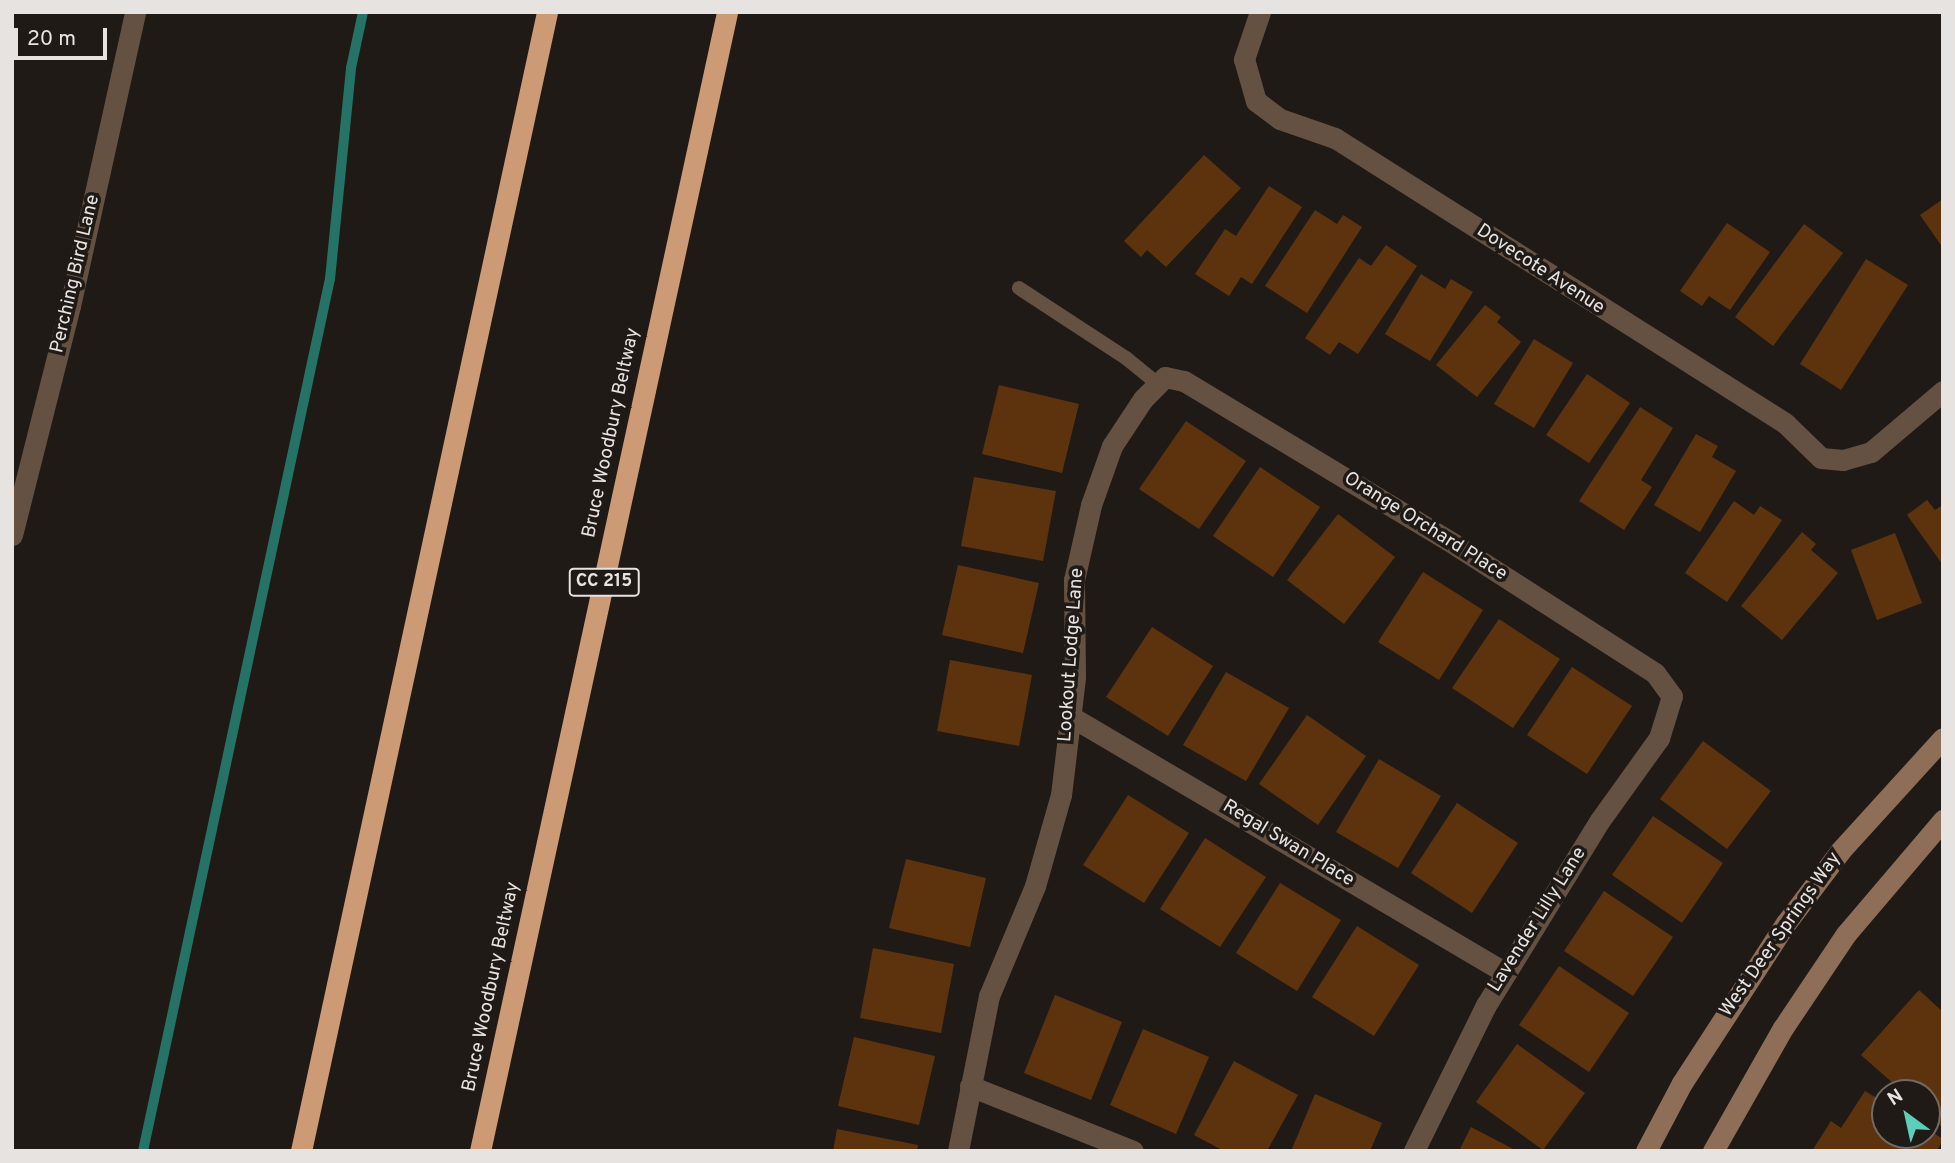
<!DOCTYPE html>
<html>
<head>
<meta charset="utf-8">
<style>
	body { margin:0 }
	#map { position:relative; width:1955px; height:1163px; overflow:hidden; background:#201a17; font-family:Overpass,sans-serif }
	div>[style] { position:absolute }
	.stream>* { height:10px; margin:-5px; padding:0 5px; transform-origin:5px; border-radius:5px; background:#257366 }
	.building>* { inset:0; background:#5d330d }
	.lane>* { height:14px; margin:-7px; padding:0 7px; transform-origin:7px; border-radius:7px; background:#655142 }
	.street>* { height:21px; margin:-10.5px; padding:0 10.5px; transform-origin:10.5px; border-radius:10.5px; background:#655142 }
	.secondary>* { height:21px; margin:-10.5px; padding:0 10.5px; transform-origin:10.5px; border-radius:10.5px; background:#8e6e57 }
	.highway>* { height:21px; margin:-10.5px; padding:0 10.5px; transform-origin:10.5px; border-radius:10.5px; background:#cc9a75 }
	span { translate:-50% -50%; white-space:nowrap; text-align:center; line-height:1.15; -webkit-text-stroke:7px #201a17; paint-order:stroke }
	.shield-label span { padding:2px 5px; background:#201a17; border:2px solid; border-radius:5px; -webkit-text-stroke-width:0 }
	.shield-label { font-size:18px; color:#e7e3e1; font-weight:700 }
	.street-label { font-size:19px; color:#e7e3e1 }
	.frame { position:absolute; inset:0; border:14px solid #e7e3e1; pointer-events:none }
	.north { position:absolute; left:1871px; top:1079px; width:70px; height:70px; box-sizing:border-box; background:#201a17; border:2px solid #706a68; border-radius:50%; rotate:327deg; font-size:19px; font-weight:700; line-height:28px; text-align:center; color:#e7e3e1 }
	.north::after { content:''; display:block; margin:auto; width:24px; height:32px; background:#5dceb9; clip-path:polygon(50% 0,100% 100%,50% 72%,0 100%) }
	.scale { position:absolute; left:14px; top:28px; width:93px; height:32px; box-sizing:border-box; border:4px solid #e7e3e1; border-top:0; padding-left:9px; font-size:21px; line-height:24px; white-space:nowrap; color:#e7e3e1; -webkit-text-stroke:5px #201a17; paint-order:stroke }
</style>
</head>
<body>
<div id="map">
	<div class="stream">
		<div style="left:143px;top:1151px;width:892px;rotate:-77.9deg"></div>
		<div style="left:330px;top:279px;width:212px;rotate:-84.3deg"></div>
		<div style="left:351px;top:68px;width:57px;rotate:-77.9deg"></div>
	</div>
	<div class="building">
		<div style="clip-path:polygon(1204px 155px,1241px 188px,1166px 267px,1147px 250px,1141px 257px,1124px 241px)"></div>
		<div style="clip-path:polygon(1269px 186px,1302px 207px,1252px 284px,1241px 277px,1229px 296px,1195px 274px,1225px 229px,1236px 236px)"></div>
		<div style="clip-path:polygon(1943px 199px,1943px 248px,1920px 215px)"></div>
		<div style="clip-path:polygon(1315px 210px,1337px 224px,1343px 215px,1362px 227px,1307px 313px,1265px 286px)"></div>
		<div style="clip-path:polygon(1727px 223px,1770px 252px,1730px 310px,1709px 296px,1702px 306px,1680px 291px)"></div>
		<div style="clip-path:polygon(1804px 224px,1843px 253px,1773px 346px,1735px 317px)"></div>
		<div style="clip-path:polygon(1386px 245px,1417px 266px,1358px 354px,1339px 342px,1330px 355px,1305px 338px,1359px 258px,1371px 266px)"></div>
		<div style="clip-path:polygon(1866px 259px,1908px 285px,1841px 390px,1800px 364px)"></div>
		<div style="clip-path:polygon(1421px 274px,1445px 289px,1451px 279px,1473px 292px,1430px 361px,1385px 334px)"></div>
		<div style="clip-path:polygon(1485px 305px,1501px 317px,1497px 322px,1521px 342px,1477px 397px,1436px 365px)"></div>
		<div style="clip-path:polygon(1534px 339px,1573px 363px,1534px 428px,1494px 404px)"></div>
		<div style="clip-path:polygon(1587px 374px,1630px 403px,1589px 463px,1546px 435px)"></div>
		<div style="clip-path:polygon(999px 385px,1079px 404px,1062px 473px,982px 454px)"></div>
		<div style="clip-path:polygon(1640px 407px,1673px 428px,1641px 480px,1652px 487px,1624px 530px,1579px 501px)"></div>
		<div style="clip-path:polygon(1186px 421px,1246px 461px,1199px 529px,1139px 489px)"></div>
		<div style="clip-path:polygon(1696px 434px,1718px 446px,1712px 457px,1736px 471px,1700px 532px,1654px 505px)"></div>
		<div style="clip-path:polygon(1260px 467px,1320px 507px,1273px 577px,1213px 536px)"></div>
		<div style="clip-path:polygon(974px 477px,1056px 491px,1043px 561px,961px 546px)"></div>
		<div style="clip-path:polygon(1927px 500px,1935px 510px,1943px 505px,1943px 565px,1907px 515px)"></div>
		<div style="clip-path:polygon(1734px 501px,1754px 515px,1760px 506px,1782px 520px,1727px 602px,1685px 573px)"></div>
		<div style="clip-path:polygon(1338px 514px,1395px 557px,1344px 624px,1287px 580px)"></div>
		<div style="clip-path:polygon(1802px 532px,1816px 544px,1811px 550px,1838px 573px,1782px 640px,1741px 606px)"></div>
		<div style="clip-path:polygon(1895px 533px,1922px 603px,1877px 620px,1851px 550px)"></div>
		<div style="clip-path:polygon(958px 565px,1039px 583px,1023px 653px,942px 635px)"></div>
		<div style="clip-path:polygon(1423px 572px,1483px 610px,1439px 680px,1378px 642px)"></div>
		<div style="clip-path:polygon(1499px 619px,1560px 659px,1513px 728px,1452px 688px)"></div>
		<div style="clip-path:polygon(1152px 627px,1213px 666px,1168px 736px,1106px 697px)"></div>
		<div style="clip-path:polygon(950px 660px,1032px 675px,1019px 746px,937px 731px)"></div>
		<div style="clip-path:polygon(1572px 667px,1632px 706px,1587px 774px,1527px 735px)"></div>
		<div style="clip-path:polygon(1226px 672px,1289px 708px,1246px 781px,1183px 745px)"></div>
		<div style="clip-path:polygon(1307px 715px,1366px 756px,1318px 825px,1259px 784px)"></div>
		<div style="clip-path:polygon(1703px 741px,1771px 791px,1727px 849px,1660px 799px)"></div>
		<div style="clip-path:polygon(1379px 759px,1441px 796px,1398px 868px,1336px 832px)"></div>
		<div style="clip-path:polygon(1128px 795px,1189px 833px,1144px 903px,1083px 865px)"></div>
		<div style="clip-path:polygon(1457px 803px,1518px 843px,1472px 913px,1411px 873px)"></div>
		<div style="clip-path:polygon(1653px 816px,1723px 863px,1682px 923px,1612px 875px)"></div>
		<div style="clip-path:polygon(1205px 838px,1266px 877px,1220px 947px,1160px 909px)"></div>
		<div style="clip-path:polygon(906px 859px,986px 878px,970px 947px,889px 928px)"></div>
		<div style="clip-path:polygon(1280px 883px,1341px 920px,1297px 991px,1236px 953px)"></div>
		<div style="clip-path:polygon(1604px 891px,1673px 937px,1633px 996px,1564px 951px)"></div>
		<div style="clip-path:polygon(1357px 926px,1419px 965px,1374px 1036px,1312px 997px)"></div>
		<div style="clip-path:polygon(873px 948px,954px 964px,941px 1033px,860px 1018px)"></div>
		<div style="clip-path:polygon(1559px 966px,1629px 1013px,1589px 1072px,1519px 1025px)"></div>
		<div style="clip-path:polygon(1919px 990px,1943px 1012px,1943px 1128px,1927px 1114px,1927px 1093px,1904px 1093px,1861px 1055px)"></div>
		<div style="clip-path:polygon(1055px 995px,1122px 1022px,1091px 1100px,1024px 1073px)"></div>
		<div style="clip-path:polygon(1143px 1029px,1209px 1057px,1176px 1134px,1110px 1105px)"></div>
		<div style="clip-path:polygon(854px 1037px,935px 1056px,919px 1125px,838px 1106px)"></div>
		<div style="clip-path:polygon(1517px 1044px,1585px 1093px,1543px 1150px,1476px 1102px)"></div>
		<div style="clip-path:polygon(1234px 1061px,1298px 1095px,1267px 1151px,1224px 1151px,1194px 1135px)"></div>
		<div style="clip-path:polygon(1865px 1091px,1885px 1103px,1885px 1135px,1927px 1135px,1927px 1129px,1943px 1139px,1937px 1151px,1812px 1151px,1831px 1121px,1841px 1128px)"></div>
		<div style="clip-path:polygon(1315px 1094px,1382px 1123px,1370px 1151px,1291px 1151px)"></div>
		<div style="clip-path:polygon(1471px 1127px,1517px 1151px,1459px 1151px)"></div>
		<div style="clip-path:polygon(837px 1129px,918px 1145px,917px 1151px,833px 1151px)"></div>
	</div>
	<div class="lane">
		<div style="left:1019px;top:288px;width:128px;rotate:33.2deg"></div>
		<div style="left:1126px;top:358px;width:41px;rotate:39.1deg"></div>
	</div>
	<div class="street">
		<div style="left:1260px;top:12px;width:50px;rotate:108.8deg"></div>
		<div style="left:1244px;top:59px;width:44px;rotate:74.1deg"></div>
		<div style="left:1256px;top:101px;width:30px;rotate:37deg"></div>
		<div style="left:1280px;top:119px;width:58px;rotate:19.1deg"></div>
		<div style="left:1335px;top:138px;width:533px;rotate:32.35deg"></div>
		<div style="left:1785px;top:423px;width:50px;rotate:44.2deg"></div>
		<div style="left:1821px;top:458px;width:22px;rotate:5deg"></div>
		<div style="left:1843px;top:460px;width:29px;rotate:-16deg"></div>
		<div style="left:1871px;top:452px;width:94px;rotate:-40.3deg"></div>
		<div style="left:12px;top:535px;width:236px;rotate:-75.8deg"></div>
		<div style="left:70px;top:306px;width:301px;rotate:-77.5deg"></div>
		<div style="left:1070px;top:716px;width:506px;rotate:30.52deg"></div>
		<div style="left:970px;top:1086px;width:175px;rotate:21.7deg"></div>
		<div style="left:958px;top:1151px;width:158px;rotate:-78.7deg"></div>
		<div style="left:989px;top:996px;width:119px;rotate:-67.3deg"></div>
		<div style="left:1035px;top:886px;width:95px;rotate:-74.1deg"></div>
		<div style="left:1061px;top:795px;width:119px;rotate:-83.2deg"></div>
		<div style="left:1075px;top:677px;width:97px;rotate:-90.6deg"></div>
		<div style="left:1074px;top:580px;width:77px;rotate:-77.2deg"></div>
		<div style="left:1091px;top:505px;width:63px;rotate:-70.4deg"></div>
		<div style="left:1112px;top:446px;width:56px;rotate:-56.6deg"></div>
		<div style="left:1143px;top:399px;width:31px;rotate:-45deg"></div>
		<div style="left:1165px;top:377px;width:19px;rotate:12deg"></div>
		<div style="left:1184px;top:381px;width:319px;rotate:31.1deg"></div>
		<div style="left:1457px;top:546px;width:235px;rotate:32.7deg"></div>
		<div style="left:1655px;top:673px;width:29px;rotate:54deg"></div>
		<div style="left:1672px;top:696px;width:44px;rotate:107.2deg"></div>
		<div style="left:1659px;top:738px;width:101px;rotate:125.7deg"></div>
		<div style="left:1600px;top:820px;width:217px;rotate:121.6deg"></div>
		<div style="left:1486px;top:1005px;width:163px;rotate:116.3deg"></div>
	</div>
	<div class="secondary">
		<div style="left:1646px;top:1151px;width:77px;rotate:-62.1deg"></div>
		<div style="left:1682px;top:1083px;width:191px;rotate:-57deg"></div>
		<div style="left:1786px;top:923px;width:91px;rotate:-53deg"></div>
		<div style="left:1841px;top:850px;width:151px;rotate:-47.7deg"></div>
		<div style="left:1713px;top:1151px;width:142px;rotate:-60.4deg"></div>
		<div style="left:1783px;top:1028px;width:113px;rotate:-56.2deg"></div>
		<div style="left:1846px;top:934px;width:150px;rotate:-49.6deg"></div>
	</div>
	<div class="highway">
		<div style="left:301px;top:1151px;width:1165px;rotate:-77.81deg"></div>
		<div style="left:480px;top:1151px;width:1165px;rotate:-77.76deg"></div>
	</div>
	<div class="shield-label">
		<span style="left:604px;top:582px">CC 215</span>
	</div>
	<div class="street-label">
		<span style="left:1540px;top:270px;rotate:33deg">Dovecote Avenue</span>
		<span style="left:76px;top:274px;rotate:-77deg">Perching Bird Lane</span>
		<span style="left:612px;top:433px;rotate:-78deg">Bruce Woodbury Beltway</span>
		<span style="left:1425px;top:527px;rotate:32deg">Orange Orchard Place</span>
		<span style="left:1072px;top:655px;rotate:-86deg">Lookout Lodge Lane</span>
		<span style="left:1288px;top:844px;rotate:31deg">Regal Swan Place</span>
		<span style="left:1538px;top:920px;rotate:-58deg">Lavender Lilly Lane</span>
		<span style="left:1781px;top:935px;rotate:-55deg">West Deer Springs Way</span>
		<span style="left:492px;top:987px;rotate:-78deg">Bruce Woodbury Beltway</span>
	</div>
	<div class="frame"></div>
	<div class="north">N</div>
	<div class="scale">20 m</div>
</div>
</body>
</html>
